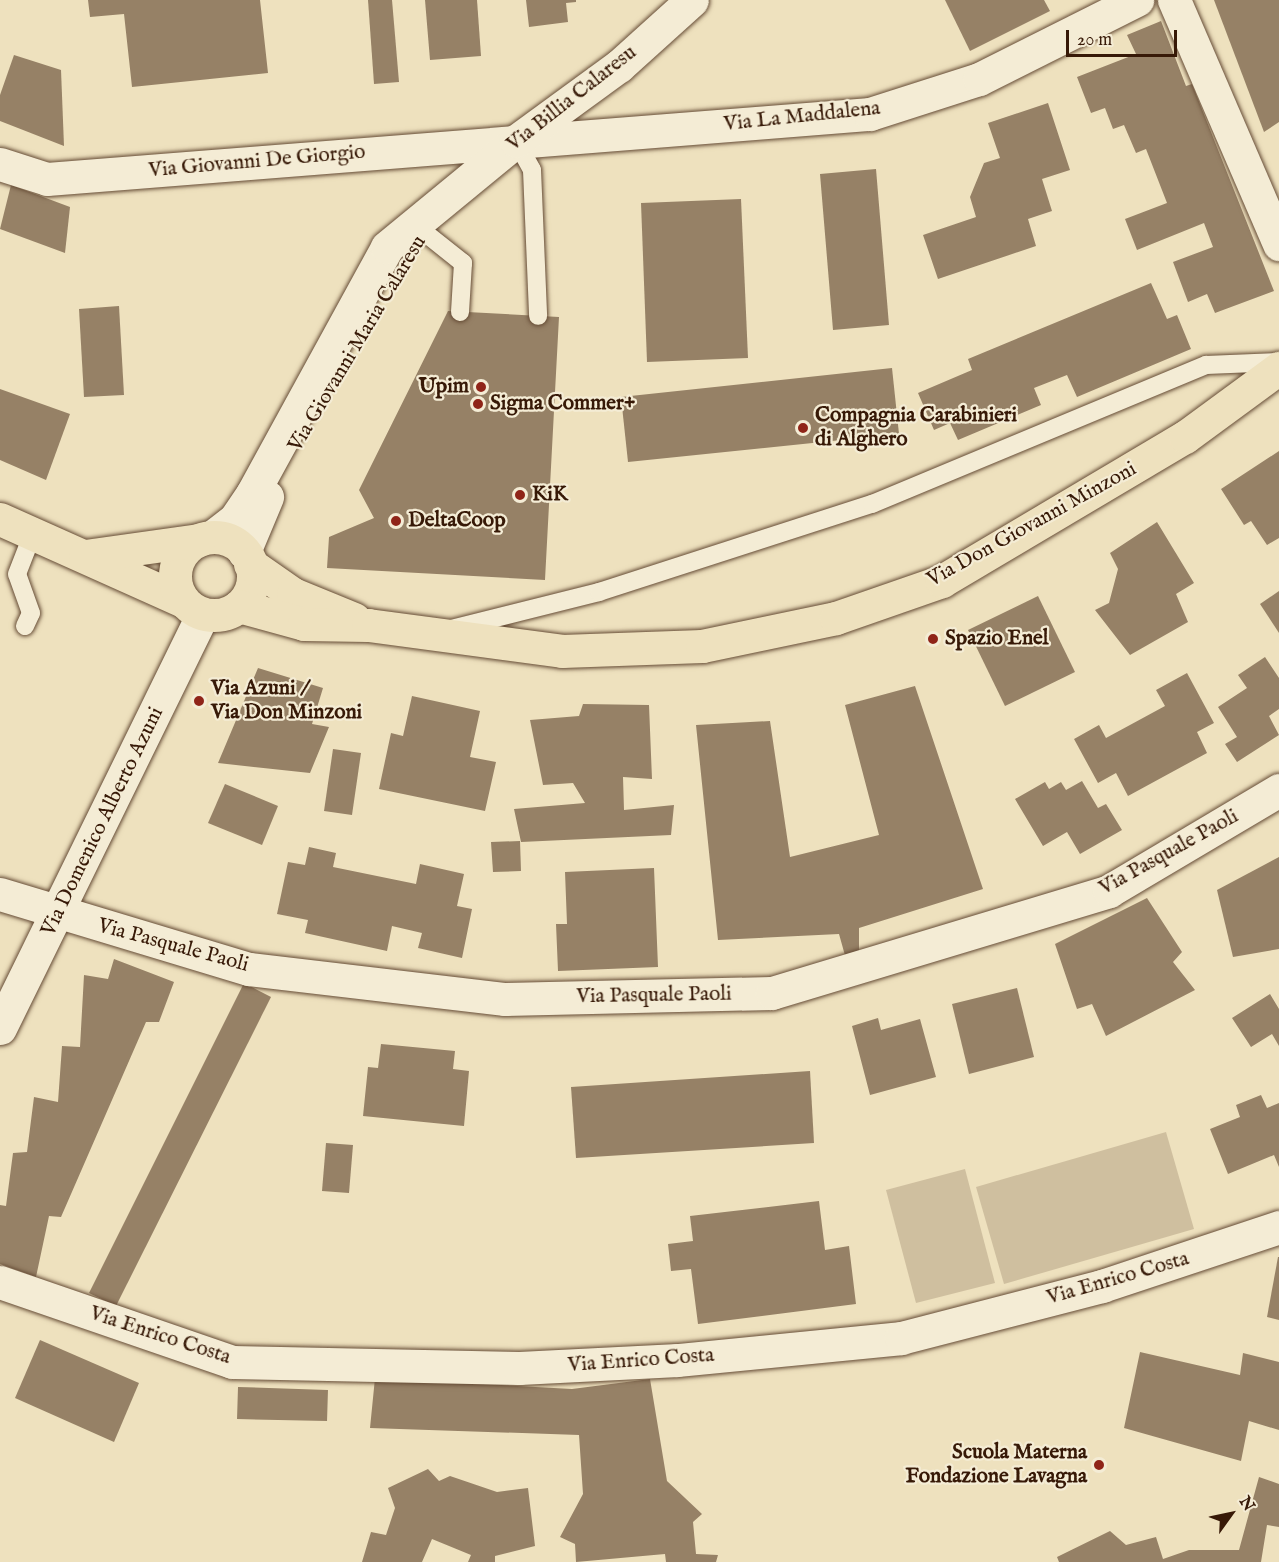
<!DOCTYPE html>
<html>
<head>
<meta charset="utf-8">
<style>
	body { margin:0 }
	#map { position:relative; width:1279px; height:1562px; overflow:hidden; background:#eee1be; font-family:"IM FELL English",serif }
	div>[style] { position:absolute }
	.green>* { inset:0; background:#cfbf9f }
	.building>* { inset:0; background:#968166 }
	.roads { filter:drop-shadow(0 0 2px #654b35) drop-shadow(0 0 2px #654b35) }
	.service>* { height:18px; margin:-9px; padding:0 9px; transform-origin:9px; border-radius:9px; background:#f4ecd5 }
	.minor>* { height:33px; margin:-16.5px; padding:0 16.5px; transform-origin:16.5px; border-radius:16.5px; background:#f4ecd5 }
	.tertiary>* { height:33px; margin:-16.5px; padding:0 16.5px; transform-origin:16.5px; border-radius:16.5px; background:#f4ecd5 }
	.primary>* { height:33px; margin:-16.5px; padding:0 16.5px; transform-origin:16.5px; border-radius:16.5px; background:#eee1be }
	.primary>.ring { margin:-16.5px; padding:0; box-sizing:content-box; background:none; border:33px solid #eee1be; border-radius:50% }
	.dots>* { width:16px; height:16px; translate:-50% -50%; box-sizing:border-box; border:3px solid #f4ecd5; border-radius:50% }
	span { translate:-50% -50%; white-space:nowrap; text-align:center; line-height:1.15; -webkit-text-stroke:4.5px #f4ecd5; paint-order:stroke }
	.street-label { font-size:21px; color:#371907 }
	.poi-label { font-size:21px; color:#371907; font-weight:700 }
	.right { translate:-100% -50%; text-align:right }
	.left { translate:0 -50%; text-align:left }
	.north { position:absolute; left:1201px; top:1484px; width:60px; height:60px; -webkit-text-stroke:4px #f4ecd5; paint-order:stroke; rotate:57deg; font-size:16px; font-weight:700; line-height:24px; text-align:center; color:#371907 }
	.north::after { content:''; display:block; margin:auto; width:21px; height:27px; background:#371907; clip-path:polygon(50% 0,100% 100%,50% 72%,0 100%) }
	.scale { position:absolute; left:1066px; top:30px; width:111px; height:27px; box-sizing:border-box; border:3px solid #371907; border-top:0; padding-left:8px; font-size:18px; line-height:21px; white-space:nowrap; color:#371907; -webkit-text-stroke:4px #f4ecd5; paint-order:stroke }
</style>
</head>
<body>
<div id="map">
	<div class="green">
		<div style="clip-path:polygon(1166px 1132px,1194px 1229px,1004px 1284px,976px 1187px)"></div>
		<div style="clip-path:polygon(965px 1169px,995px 1283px,916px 1303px,886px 1190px)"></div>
	</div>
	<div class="building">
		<div style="clip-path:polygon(88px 0,260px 0,268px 73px,132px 87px,124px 14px,90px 17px)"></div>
		<div style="clip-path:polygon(368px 0,392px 0,399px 82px,374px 84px)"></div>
		<div style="clip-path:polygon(425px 0,477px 0,481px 56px,430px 60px)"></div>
		<div style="clip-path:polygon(526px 0,576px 0,576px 2px,566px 3px,568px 22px,529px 27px)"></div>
		<div style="clip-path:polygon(945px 0,1044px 0,1050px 11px,970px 51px)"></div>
		<div style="clip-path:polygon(1214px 0,1279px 0,1279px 122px,1264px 132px)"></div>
		<div style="clip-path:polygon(1161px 21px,1186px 86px,1192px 84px,1274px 291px,1215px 313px,1207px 294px,1188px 302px,1173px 262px,1213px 247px,1204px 223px,1137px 250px,1125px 219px,1167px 203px,1146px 149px,1136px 153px,1124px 125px,1113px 129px,1105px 108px,1091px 113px,1077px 77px,1136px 54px,1127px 35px)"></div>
		<div style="clip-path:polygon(14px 55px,61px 70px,64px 146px,0 121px,0 95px)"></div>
		<div style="clip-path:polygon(1048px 103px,1070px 170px,1042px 179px,1052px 211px,1028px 219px,1036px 246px,938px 279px,923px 235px,976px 217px,970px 197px,984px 163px,1000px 158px,988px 123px)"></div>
		<div style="clip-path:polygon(876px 169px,889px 325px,833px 330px,820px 174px)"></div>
		<div style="clip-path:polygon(11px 185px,70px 207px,65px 253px,0 229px)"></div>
		<div style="clip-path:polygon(741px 199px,748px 358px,647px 362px,641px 203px)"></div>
		<div style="clip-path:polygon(1151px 283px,1167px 319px,1177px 315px,1191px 349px,1077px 397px,1067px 375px,1034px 388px,1041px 405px,958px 440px,950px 423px,934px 430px,918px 393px,972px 370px,968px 359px)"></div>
		<div style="clip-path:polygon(119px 306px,124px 395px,84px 397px,79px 309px)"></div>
		<div style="clip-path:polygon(448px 311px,559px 317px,545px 580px,327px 568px,329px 537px,374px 518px,359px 490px)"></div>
		<div style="clip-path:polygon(892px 368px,899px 434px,628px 462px,621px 397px)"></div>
		<div style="clip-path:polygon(0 389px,70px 414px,46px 480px,0 460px)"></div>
		<div style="clip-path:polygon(1279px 451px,1279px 538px,1267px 545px,1251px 521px,1244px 525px,1221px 489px)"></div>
		<div style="clip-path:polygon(1157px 522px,1194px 583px,1176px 594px,1188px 622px,1130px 655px,1095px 610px,1109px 603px,1118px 569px,1110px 553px)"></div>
		<div style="clip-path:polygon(1279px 591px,1279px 633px,1260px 604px)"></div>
		<div style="clip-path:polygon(1038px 596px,1075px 672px,1005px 706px,968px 630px)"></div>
		<div style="clip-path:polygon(1265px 657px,1279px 678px,1279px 709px,1269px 716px,1279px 735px,1237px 762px,1225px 744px,1237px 737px,1218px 707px,1247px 688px,1238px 675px)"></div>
		<div style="clip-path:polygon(258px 668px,323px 688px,312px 724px,329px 727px,310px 773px,218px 763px)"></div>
		<div style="clip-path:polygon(1187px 673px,1214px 723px,1197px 732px,1207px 753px,1128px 796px,1116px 773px,1098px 783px,1074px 739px,1099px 725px,1106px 738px,1165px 706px,1156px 690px)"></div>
		<div style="clip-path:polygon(915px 686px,983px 889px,859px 928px,859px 957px,846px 959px,839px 934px,718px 940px,696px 725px,770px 721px,790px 857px,879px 835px,845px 705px)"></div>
		<div style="clip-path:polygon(412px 696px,480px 711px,470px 757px,496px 762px,485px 811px,379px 789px,391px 733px,403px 736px)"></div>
		<div style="clip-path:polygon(583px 704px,649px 705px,652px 779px,623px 777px,624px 810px,674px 805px,671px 835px,521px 842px,514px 809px,585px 803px,573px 783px,543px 785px,530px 720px,579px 716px)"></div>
		<div style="clip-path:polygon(333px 749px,361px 753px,352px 815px,324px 811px)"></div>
		<div style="clip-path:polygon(1082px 781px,1098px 808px,1106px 804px,1122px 830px,1080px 854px,1067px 832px,1043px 846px,1015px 799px,1045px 782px,1049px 789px,1061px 782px,1066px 790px)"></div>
		<div style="clip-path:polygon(225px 784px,278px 806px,262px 845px,208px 823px)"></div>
		<div style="clip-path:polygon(520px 841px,521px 871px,493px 872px,491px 842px)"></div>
		<div style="clip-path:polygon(309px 847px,336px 853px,333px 867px,416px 884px,420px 864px,464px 874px,457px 906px,472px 909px,462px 958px,418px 948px,422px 933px,392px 926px,387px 951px,305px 933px,308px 920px,277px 914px,288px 862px,305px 865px)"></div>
		<div style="clip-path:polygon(1279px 857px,1279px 949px,1233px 957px,1217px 890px)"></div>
		<div style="clip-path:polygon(654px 868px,658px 967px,558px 971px,556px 924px,567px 924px,565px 872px)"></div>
		<div style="clip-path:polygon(1147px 898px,1182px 952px,1173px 962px,1195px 990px,1106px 1036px,1092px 1004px,1077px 1009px,1055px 944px)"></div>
		<div style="clip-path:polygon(114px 959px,174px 982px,159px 1022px,146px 1022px,61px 1217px,49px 1216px,36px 1277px,0 1264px,0 1205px,6px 1206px,13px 1153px,27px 1152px,34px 1097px,58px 1102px,62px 1046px,80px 1047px,84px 975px,108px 979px)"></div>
		<div style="clip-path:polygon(244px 983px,271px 997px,116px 1306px,89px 1293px)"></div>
		<div style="clip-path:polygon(1017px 988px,1034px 1057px,969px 1074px,952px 1004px)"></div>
		<div style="clip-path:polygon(1270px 994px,1279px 1009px,1279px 1046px,1272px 1034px,1251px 1047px,1232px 1018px)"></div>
		<div style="clip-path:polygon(878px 1018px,881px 1030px,920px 1019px,936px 1077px,870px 1095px,852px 1026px)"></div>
		<div style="clip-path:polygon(381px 1044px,455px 1051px,453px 1069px,469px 1071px,464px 1126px,363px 1116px,368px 1067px,378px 1068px)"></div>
		<div style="clip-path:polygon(810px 1071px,814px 1143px,576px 1158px,571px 1087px)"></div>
		<div style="clip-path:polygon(1261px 1095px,1267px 1108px,1279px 1103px,1279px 1167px,1274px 1155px,1228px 1174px,1210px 1129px,1240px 1117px,1236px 1105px)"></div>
		<div style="clip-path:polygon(326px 1143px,353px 1145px,349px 1193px,322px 1191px)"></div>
		<div style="clip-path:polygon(819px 1201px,825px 1250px,849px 1246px,856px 1304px,698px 1324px,691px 1269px,671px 1271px,668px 1244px,693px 1241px,690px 1216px)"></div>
		<div style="clip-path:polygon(1278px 1257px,1279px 1257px,1279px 1320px,1267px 1317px)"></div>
		<div style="clip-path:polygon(40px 1340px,139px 1383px,114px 1442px,15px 1398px)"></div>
		<div style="clip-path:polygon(1140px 1352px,1240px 1375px,1243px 1353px,1279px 1362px,1279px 1430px,1249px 1421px,1241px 1461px,1124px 1428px)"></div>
		<div style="clip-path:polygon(375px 1378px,572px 1389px,650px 1379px,667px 1481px,702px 1514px,693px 1522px,696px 1554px,718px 1555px,716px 1562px,666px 1562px,665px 1554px,576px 1562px,575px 1544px,560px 1537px,583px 1494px,579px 1435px,370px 1428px)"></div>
		<div style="clip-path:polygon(238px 1387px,328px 1390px,327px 1421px,237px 1419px)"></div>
		<div style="clip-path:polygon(428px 1469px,439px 1481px,450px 1476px,497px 1492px,528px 1488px,535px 1546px,495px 1556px,495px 1562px,468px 1562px,471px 1555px,432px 1539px,422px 1562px,362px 1562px,371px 1532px,386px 1535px,395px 1508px,388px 1488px)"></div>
		<div style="clip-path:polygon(1259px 1477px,1279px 1484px,1279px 1527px,1267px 1525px,1261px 1562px,1059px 1562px,1057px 1557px,1110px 1531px,1126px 1545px,1156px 1537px,1163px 1559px,1189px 1550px,1239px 1550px)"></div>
	</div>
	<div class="roads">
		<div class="service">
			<div style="left:516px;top:141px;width:33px;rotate:61deg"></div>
			<div style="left:532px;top:170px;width:146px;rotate:87.6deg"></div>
			<div style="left:424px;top:232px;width:50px;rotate:38.5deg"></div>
			<div style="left:463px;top:263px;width:49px;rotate:93.5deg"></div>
			<div style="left:25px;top:626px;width:14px;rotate:-65deg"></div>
			<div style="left:31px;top:613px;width:41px;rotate:-109.7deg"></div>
			<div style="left:17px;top:574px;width:44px;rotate:-68.7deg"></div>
			<div style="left:451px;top:629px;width:153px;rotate:-14deg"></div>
			<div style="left:599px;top:592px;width:287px;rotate:-17.9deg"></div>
			<div style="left:872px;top:504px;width:362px;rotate:-22.6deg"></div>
			<div style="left:1206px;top:365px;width:73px;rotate:-2.4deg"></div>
		</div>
		<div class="minor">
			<div style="left:1174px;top:0;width:266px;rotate:66.7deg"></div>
			<div style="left:0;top:164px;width:49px;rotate:17.7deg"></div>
			<div style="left:47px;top:179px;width:826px;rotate:-4.52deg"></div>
			<div style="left:870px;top:114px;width:114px;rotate:-17.8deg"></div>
			<div style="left:979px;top:79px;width:177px;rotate:-26.6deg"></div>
			<div style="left:0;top:894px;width:260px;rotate:16.8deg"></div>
			<div style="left:249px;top:969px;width:258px;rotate:6.7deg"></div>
			<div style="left:505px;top:999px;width:267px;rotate:-1.3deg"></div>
			<div style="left:772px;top:993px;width:352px;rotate:-16.8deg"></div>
			<div style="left:1109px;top:891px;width:198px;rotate:-30.7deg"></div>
			<div style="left:0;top:1282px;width:245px;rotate:19deg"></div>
			<div style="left:232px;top:1362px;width:287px;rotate:1.2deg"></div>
			<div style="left:519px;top:1368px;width:159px;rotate:-2.9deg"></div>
			<div style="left:678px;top:1360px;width:224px;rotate:-5.6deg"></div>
			<div style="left:901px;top:1338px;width:208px;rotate:-14.5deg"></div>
			<div style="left:1102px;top:1286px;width:187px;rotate:-18.4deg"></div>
		</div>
		<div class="tertiary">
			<div style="left:212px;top:537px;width:29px;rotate:-38deg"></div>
			<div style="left:235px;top:519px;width:30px;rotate:-56deg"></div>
			<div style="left:252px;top:494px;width:281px;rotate:-61.3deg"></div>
			<div style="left:387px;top:247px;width:167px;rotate:-39.4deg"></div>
			<div style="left:516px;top:141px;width:127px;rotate:-36.1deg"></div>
			<div style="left:619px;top:66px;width:98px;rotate:-42.1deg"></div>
			<div style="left:244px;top:552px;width:60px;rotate:-67.3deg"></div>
			<div style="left:0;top:1028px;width:461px;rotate:-63.9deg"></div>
		</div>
		<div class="primary">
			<div style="left:0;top:519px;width:201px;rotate:24.1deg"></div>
			<div class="ring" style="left:175px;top:537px;width:45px;height:45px"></div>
			<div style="left:85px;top:556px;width:115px;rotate:-8deg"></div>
			<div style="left:250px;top:564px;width:52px;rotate:34.9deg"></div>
			<div style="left:293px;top:594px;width:66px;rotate:22.3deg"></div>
			<div style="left:239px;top:606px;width:67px;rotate:15.5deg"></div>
			<div style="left:304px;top:624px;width:64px;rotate:0.9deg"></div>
			<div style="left:368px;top:625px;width:196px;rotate:7.6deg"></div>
			<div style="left:562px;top:651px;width:140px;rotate:-2deg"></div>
			<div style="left:702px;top:646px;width:137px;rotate:-11.8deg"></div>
			<div style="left:836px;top:618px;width:112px;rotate:-19.2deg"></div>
			<div style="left:942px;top:581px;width:282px;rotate:-30.7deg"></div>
			<div style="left:1185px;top:437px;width:117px;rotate:-36.3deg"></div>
		</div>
	</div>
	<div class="dots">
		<div style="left:481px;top:387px;background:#8f2418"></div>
		<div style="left:478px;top:404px;background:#8f2418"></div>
		<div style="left:803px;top:428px;background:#8f2418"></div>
		<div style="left:520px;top:495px;background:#8f2418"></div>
		<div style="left:396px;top:521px;background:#8f2418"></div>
		<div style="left:933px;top:639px;background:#8f2418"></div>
		<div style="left:199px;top:701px;background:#8f2418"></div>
		<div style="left:1099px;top:1465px;background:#8f2418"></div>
	</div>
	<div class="street-label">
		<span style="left:572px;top:99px;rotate:-38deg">Via Billia Calaresu</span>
		<span style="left:802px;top:117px;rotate:-6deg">Via La Maddalena</span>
		<span style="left:257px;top:162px;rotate:-5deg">Via Giovanni De Giorgio</span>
		<span style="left:358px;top:344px;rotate:-59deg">Via Giovanni Maria Calaresu</span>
		<span style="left:1032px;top:525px;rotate:-29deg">Via Don Giovanni Minzoni</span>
		<span style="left:103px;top:822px;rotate:-64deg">Via Domenico Alberto Azuni</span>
		<span style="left:1169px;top:853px;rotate:-29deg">Via Pasquale Paoli</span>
		<span style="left:173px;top:946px;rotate:15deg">Via Pasquale Paoli</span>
		<span style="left:654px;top:996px;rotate:-1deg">Via Pasquale Paoli</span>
		<span style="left:1118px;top:1279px;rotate:-16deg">Via Enrico Costa</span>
		<span style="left:160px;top:1336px;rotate:18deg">Via Enrico Costa</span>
		<span style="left:641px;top:1361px;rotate:-4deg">Via Enrico Costa</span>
	</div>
	<div class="poi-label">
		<span class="right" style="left:469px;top:387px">Upim</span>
		<span class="left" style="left:490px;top:404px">Sigma Commer+</span>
		<span class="left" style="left:815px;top:428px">Compagnia Carabinieri<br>di Alghero</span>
		<span class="left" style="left:532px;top:495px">KiK</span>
		<span class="left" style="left:408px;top:521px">DeltaCoop</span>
		<span class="left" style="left:945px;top:639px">Spazio Enel</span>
		<span class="left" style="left:211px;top:701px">Via Azuni /<br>Via Don Minzoni</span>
		<span class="right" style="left:1087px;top:1465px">Scuola Materna<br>Fondazione Lavagna</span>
	</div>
	<div class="north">N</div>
	<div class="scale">20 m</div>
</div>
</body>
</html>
